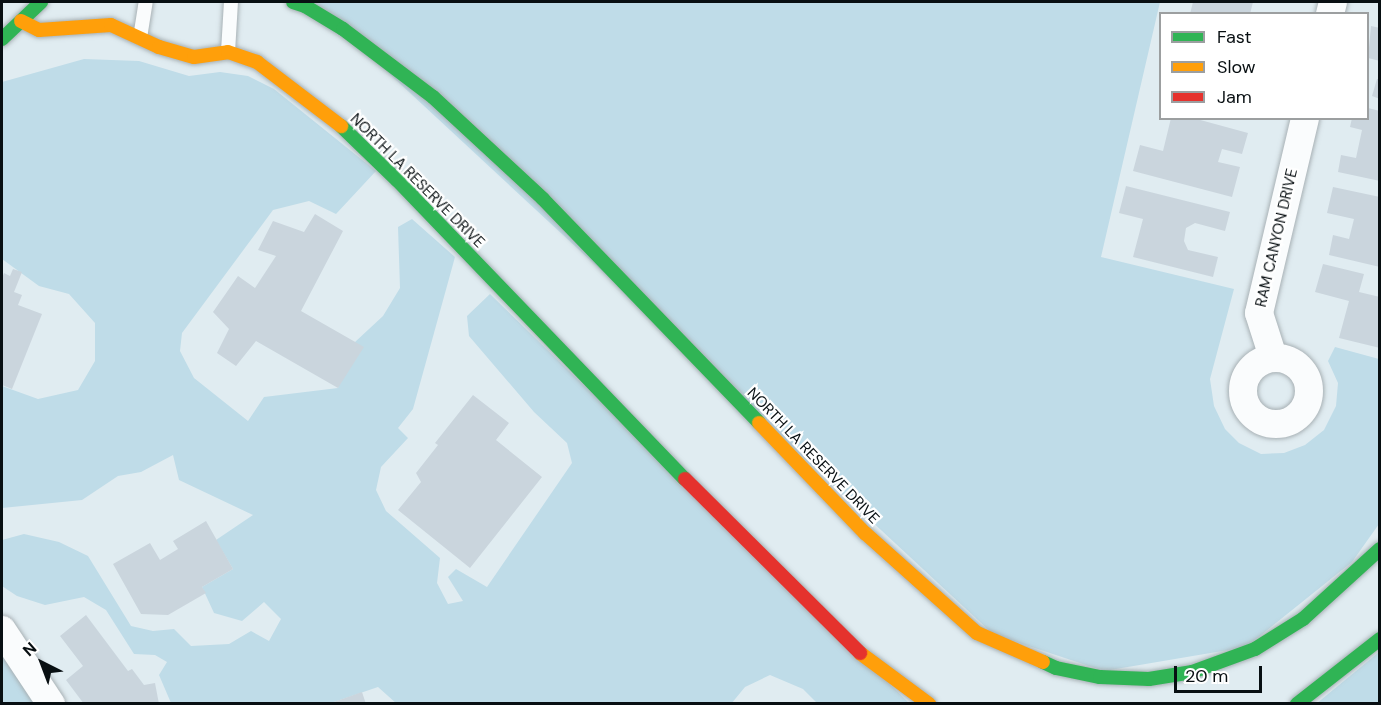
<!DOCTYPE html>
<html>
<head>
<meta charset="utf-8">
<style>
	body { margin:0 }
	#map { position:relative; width:1381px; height:705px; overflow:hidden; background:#e0ecf1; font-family:"DM Sans",sans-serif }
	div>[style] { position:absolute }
	.green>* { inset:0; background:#bfdce8 }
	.building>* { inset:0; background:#cad5dd }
	.roads { filter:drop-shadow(0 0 2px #a8b1b5) drop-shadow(0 0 2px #a8b1b5) }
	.lane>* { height:14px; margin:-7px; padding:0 7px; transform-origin:7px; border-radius:7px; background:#fafcfd }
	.street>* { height:28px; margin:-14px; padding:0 14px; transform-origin:14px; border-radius:14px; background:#fafcfd }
	.street>.ring { margin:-14px; padding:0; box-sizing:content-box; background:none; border:28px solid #fafcfd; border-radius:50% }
	.fast>* { height:14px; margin:-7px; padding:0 7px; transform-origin:7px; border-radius:7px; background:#30b455 }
	.slow>* { height:14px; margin:-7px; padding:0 7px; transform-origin:7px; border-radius:7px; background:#ff9f0a }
	.jam>* { height:14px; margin:-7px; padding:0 7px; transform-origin:7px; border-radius:7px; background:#e5322d }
	span { translate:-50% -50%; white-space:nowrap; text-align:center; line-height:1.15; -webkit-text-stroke:4.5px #fff; paint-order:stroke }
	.street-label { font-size:15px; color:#080f12 }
	.frame { position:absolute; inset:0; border:3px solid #080f12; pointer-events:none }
	.legend { position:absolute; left:1159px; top:12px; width:210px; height:108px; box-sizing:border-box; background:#fff; border:2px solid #9c9fa0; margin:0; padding:8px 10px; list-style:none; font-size:18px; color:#080f12 }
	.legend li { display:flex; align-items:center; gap:12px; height:30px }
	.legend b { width:30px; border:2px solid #9c9fa0 }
	.north { position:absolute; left:12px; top:633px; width:60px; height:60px; -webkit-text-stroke:4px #fff; paint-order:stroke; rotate:318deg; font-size:16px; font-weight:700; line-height:24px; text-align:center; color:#080f12 }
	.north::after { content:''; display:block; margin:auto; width:21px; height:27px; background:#080f12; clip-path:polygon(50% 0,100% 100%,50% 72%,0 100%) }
	.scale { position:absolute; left:1174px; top:666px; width:88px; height:27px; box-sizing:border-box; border:3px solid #080f12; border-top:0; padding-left:8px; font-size:18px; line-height:21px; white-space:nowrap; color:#080f12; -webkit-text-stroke:4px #fff; paint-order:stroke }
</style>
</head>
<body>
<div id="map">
	<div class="green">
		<div style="clip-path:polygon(312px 2px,1160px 2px,1101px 257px,1234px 289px,1210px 379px,1214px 406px,1225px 429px,1239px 443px,1261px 454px,1284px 453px,1305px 445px,1324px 430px,1336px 406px,1338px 383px,1328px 361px,1335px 347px,1379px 359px,1379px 524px,1352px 562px,1246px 647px,1104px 671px,993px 634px)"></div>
		<div style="clip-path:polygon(84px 59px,139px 61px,189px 76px,220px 72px,248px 76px,274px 89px,376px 171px,336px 214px,309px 201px,273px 210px,182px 333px,180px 351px,194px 378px,248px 421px,264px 397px,338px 388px,355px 342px,383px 316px,400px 288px,398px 227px,412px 219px,455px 257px,413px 409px,398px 428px,408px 438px,381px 467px,376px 490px,386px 511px,440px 558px,437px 583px,448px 604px,463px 601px,448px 577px,456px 569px,487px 587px,572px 463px,567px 443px,534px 412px,469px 336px,467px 316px,490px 294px,909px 703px,817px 703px,803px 689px,770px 675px,745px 687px,731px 704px,397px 704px,378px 687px,331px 703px,171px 703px,159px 675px,167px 662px,155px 655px,134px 654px,106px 610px,84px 597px,45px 605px,17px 596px,2px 586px,2px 540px,24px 534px,59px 542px,88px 556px,131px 626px,153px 631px,174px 629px,191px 646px,229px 644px,251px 631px,269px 641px,281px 619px,264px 602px,242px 621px,214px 613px,202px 587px,233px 569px,216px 540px,253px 515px,179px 480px,173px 455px,141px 472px,118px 476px,82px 500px,2px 508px,2px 386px,38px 399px,78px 390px,95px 361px,95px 323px,69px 294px,39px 286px,2px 259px,2px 82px)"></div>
		<div style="clip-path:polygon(2px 645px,43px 703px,2px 703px)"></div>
		<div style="clip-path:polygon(1379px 652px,1379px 703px,1316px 704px)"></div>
	</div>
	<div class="building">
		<div style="clip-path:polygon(1193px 2px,1253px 2px,1250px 14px,1190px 14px)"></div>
		<div style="clip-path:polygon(1371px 26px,1380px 28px,1380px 61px,1368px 58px)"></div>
		<div style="clip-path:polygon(1377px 79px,1380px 79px,1380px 99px,1372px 96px)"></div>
		<div style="clip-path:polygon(1368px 108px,1380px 111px,1380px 181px,1338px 172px,1341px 155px,1356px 158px,1362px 130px,1350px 127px,1352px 118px,1368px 118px)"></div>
		<div style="clip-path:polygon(1171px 118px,1193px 118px,1248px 133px,1242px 154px,1222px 149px,1218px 162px,1240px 167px,1232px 197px,1133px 171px,1140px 145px,1163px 151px)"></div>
		<div style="clip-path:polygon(1126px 186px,1230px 212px,1225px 231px,1195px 223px,1186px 228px,1184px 241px,1188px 250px,1218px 257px,1213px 277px,1133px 257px,1143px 219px,1119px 213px)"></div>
		<div style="clip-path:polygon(1333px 187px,1380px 197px,1380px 267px,1329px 255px,1333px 235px,1349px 239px,1354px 219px,1327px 213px)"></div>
		<div style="clip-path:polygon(315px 214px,343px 231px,301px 311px,364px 347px,338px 388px,256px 341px,236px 366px,217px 353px,229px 329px,213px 312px,238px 276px,255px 288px,276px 256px,258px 250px,273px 221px,304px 232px)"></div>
		<div style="clip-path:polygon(1323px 264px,1364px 274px,1359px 292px,1380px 297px,1380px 348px,1339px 338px,1349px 301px,1315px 292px)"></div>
		<div style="clip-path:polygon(13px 269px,22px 272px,14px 292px,22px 295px,18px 305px,42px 314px,12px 389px,2px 385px,2px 278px,4px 273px,10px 276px)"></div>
		<div style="clip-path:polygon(473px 395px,509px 423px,496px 440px,542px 477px,470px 568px,398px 510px,421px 482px,416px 473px,438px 445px,435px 443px)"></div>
		<div style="clip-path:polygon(206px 521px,233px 569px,202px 587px,206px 593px,168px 615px,141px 614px,113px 564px,150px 543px,160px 560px,178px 549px,173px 541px)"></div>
		<div style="clip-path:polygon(86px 615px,128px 671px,132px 669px,144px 685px,155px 683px,159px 704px,84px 704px,66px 680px,83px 666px,60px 636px)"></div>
		<div style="clip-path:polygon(362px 692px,366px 704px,331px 704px,331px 703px)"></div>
	</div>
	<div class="roads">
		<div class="lane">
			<div style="left:140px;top:38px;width:36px;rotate:-81deg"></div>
			<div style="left:228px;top:52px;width:50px;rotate:-86.6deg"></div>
		</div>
		<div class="street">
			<div style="left:1330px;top:14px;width:12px;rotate:-76deg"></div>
			<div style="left:1273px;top:357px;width:46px;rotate:-107.7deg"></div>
			<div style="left:1259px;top:313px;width:200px;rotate:-76.7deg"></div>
			<div class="ring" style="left:1243px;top:358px;width:38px;height:38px"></div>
			<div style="left:2px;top:630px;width:89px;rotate:56.5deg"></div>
		</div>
		<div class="fast">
			<div style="left:293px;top:2px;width:13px;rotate:18deg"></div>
			<div style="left:305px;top:6px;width:44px;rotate:31.2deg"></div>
			<div style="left:343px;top:29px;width:113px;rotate:37.1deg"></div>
			<div style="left:433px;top:97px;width:150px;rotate:42.8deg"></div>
			<div style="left:543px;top:199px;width:311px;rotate:46deg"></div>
			<div style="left:2px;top:39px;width:54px;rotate:-43.5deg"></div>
			<div style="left:341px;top:126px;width:78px;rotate:44deg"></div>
			<div style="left:397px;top:180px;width:415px;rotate:46.1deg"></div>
			<div style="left:1043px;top:662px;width:14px;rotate:25deg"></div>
			<div style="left:1056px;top:668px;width:45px;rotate:11.6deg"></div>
			<div style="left:1100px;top:677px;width:49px;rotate:2.3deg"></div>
			<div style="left:1149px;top:679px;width:44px;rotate:-9.2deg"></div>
			<div style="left:1192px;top:672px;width:67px;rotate:-20.1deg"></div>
			<div style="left:1255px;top:649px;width:57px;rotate:-32deg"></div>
			<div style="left:1303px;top:619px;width:104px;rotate:-42.3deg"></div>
			<div style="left:1297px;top:704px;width:105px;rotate:-38.1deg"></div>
		</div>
		<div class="slow">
			<div style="left:21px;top:21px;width:20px;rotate:27deg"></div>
			<div style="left:39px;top:30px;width:72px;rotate:-4deg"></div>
			<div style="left:111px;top:25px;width:53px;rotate:24.6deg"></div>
			<div style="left:159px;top:47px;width:36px;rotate:16deg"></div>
			<div style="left:194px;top:57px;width:34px;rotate:-8deg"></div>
			<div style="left:228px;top:52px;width:31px;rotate:19deg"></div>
			<div style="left:257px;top:62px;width:106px;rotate:37.3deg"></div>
			<div style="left:759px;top:423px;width:153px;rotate:46.1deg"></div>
			<div style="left:865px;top:533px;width:150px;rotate:41.8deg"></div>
			<div style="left:977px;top:633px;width:72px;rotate:23.7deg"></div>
			<div style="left:860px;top:653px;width:86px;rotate:36.5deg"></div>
		</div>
		<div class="jam">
			<div style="left:685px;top:479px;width:247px;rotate:44.8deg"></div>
		</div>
	</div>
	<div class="street-label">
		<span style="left:417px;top:181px;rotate:45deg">NORTH LA RESERVE DRIVE</span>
		<span style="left:1277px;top:238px;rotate:-77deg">RAM CANYON DRIVE</span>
		<span style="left:813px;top:456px;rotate:46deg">NORTH LA RESERVE DRIVE</span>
	</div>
	<div class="frame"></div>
	<ul class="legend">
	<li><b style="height:8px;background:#30b455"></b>Fast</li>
	<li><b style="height:8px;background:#ff9f0a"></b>Slow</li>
	<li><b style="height:8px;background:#e5322d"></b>Jam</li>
	</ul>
	<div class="north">N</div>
	<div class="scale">20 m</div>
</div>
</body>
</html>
